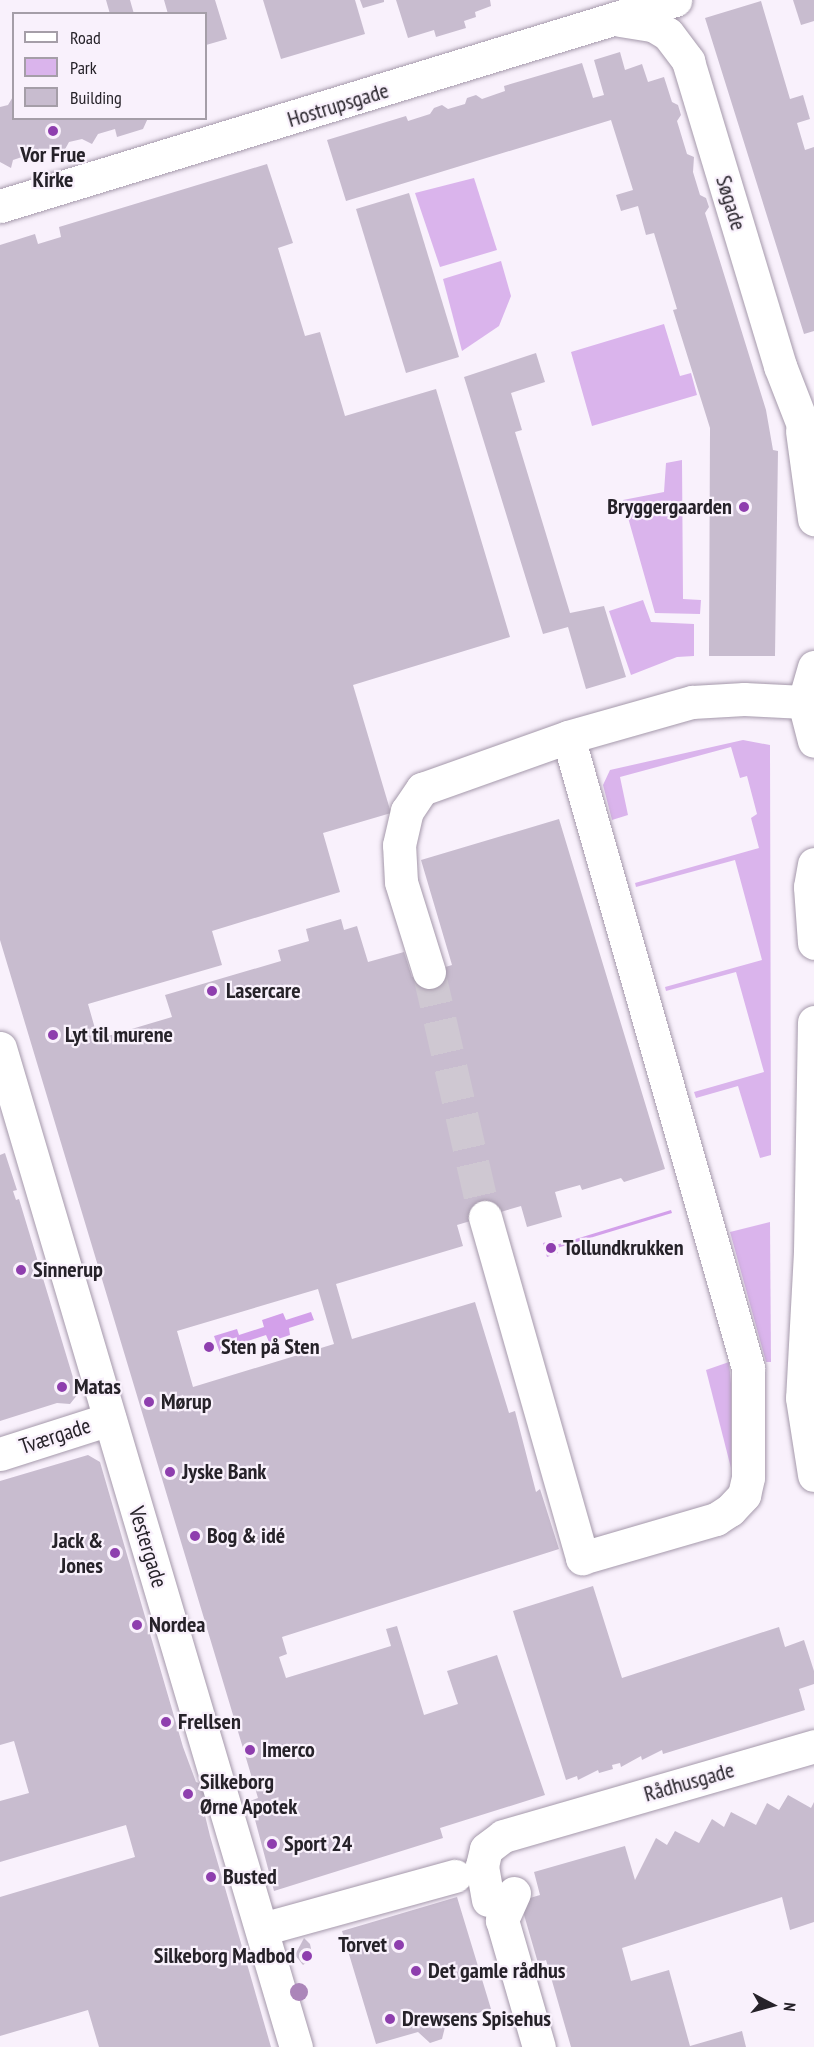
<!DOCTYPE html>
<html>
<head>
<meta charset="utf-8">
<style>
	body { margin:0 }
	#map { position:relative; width:814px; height:2047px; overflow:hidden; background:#f9f1fc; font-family:"PT Sans Narrow",sans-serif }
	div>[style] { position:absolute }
	.green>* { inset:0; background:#dab4ec }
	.water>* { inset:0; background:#d3a0ea }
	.building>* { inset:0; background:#c8bccf }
	.minor-tunnel>* { height:33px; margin-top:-16.5px; transform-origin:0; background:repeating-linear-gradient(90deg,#cfc8d2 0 33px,transparent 0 49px) }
	.roads { filter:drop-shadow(0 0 2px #a599ab) drop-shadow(0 0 2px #a599ab) }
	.minor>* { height:33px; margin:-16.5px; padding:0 16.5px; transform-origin:16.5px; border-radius:16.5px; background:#fff }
	.trees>* { width:18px; height:18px; margin:-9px; border-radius:50%; background:#ab85b9 }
	.dots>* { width:16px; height:16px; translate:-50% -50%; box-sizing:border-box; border:3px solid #f9f1fc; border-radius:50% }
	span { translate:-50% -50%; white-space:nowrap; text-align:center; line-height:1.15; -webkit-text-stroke:4.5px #f9f1fc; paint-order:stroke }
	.street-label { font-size:22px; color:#262229 }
	.poi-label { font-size:22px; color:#262229; font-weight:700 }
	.right { translate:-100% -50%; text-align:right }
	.left { translate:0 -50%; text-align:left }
	.legend { position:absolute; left:12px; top:12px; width:195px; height:108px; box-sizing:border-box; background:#f9f1fc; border:2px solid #a59ea8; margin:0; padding:8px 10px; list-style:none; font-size:18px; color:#262229 }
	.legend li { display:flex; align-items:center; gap:12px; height:30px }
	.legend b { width:30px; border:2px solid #a59ea8 }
	.north { position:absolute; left:742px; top:1975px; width:60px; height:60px; -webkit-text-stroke:4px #f9f1fc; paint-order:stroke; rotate:96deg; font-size:16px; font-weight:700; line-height:24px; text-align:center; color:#262229 }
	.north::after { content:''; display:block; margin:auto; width:21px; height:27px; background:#262229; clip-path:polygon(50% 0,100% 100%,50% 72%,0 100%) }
</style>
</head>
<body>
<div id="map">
	<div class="green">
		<div style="clip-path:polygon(474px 178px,497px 250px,440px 267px,415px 193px)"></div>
		<div style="clip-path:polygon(501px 261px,511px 296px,499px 326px,462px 351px,443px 279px)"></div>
		<div style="clip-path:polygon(664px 324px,680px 376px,691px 373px,697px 395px,592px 426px,571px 352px)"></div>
		<div style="clip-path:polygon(682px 460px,683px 599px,701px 600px,700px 614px,655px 613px,623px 500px,664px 492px,666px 463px)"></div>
		<div style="clip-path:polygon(643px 600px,651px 622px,694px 624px,694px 656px,677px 657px,631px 675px,609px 611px)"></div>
		<div style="clip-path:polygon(743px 740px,770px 745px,771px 1155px,760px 1158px,738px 1086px,696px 1098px,694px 1092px,764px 1072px,736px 972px,666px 991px,665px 987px,762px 960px,735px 860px,636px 887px,635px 883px,759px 848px,751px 818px,757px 814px,747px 776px,740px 778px,731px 747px,620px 777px,628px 815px,612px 820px,603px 785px,610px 770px)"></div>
		<div style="clip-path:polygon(770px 1222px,771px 1362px,766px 1362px,730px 1232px)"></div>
		<div style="clip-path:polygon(729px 1362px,731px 1383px,731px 1468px,706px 1370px)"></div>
	</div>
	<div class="water">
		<div style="clip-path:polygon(671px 1210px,672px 1213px,557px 1248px,558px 1253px,547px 1257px,543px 1243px,554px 1240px,556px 1245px)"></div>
		<div style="clip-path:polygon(311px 1312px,314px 1320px,289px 1328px,290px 1335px,269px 1342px,266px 1335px,242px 1343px,243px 1349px,221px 1356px,214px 1336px,237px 1329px,239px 1335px,264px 1327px,262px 1320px,283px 1313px,286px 1320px)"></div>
	</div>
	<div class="building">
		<div style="clip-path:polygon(106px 0,130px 0,134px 14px,110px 14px)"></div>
		<div style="clip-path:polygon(164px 0,215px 0,227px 39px,206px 45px,206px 14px,168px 14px)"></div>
		<div style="clip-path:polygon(263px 0,355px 0,365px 34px,281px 59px)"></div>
		<div style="clip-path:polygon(360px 0,384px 0,384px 2px,363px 8px)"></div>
		<div style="clip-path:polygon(396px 0,490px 0,491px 6px,475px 12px,476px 17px,464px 21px,466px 28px,436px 37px,434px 30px,408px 38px)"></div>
		<div style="clip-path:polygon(793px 0,814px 0,814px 21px,801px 25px)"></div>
		<div style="clip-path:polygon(761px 1px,790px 99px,803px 95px,810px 119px,797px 123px,805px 150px,814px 147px,814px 331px,804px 334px,705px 18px)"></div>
		<div style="clip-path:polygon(620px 52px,625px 70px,642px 64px,648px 82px,664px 77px,672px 102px,678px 105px,681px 115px,677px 121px,687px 154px,694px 157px,693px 172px,700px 195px,706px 198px,709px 207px,705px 213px,766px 410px,773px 450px,778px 451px,775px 656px,709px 656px,710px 428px,673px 310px,677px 309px,654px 233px,646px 235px,638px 206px,621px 211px,616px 195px,633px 190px,611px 120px,346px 201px,327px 140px,406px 116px,408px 121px,430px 114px,434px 108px,442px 105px,448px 109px,465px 104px,467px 98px,476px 95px,482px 99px,505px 91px,504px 86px,582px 63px,593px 98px,604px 95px,594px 60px)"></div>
		<div style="clip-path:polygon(14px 95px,14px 118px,148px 118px,143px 129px,117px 137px,115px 129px,98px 134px,92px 144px,82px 139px,69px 142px,63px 153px,54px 147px,41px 152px,35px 162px,25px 156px,13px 160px,11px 168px,0 162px,0 107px,8px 105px)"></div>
		<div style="clip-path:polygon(evenodd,267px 164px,293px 243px,278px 248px,305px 336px,320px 332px,345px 416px,436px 389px,510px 637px,353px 685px,391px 813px,323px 833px,340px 892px,212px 931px,222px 965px,88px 1004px,98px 1039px,172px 1017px,165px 995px,281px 961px,278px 950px,309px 941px,306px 929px,341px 919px,344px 930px,357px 926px,368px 962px,404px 952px,412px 977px,452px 965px,421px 860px,559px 819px,665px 1169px,624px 1182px,621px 1178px,582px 1190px,580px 1185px,555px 1192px,562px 1217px,527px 1227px,521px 1206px,457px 1225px,463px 1246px,336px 1284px,352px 1339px,475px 1302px,509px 1413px,515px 1411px,536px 1492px,540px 1489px,559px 1549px,282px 1637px,287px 1654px,279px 1657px,286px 1678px,391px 1646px,386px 1629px,397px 1626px,424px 1715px,458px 1704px,447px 1671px,497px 1655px,545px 1795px,440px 1828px,443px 1838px,274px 1891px,250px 1801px,258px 1798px,0 940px,0 245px,35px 234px,38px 244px,61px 237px,59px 227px,267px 164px,318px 1289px,334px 1344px,193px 1387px,177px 1331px,318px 1289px)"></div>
		<div style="clip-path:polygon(409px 193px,459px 357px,406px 373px,356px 209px)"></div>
		<div style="clip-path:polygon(536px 353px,545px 382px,511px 393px,522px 430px,515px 432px,570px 613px,604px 606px,626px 677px,586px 689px,568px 627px,543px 634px,464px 377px)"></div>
		<div style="clip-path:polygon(5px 1153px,17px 1190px,13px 1191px,16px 1200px,19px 1199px,78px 1394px,70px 1404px,57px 1403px,0 1421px,0 1155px)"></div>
		<div style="clip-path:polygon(88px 1455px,100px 1462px,183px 1747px,196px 1782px,202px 1784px,205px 1794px,201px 1799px,210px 1836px,271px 2047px,99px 2047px,88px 2010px,0 2036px,0 1897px,135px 1857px,126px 1825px,0 1862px,0 1801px,29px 1793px,14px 1741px,0 1745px,0 1481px)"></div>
		<div style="clip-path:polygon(593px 1586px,622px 1678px,779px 1627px,785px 1647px,804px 1640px,814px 1671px,814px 1684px,799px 1689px,805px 1710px,663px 1754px,662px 1750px,642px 1760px,641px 1756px,621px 1767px,620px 1763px,612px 1765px,613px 1769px,599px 1773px,598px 1770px,578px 1780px,577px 1776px,566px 1780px,513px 1611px)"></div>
		<div style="clip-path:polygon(788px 1795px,811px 1808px,814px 1802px,814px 1922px,790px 1930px,782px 1897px,622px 1948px,631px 1981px,669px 1970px,690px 2046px,742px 2031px,746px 2047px,571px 2047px,546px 1960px,538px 1963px,520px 1901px,540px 1895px,534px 1872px,625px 1846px,635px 1880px,656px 1838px,667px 1845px,675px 1831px,699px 1843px,712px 1819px,724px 1827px,731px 1812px,756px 1825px,767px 1803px,779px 1810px)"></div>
		<div style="clip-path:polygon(457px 1897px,491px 2009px,446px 2023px,442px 2039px,430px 2043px,418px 2032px,376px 2044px,342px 1931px)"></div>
		<div style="clip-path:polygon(304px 1938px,310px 1944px,313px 1958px,303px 1965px,295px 1955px)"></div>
	</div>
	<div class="minor-tunnel">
		<div style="left:429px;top:972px;width:251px;rotate:77.1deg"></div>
	</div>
	<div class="roads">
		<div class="minor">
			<div style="left:620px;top:20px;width:33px;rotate:9deg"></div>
			<div style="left:653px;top:25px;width:17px;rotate:31deg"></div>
			<div style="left:668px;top:34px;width:34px;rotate:53deg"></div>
			<div style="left:688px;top:61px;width:319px;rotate:73.2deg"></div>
			<div style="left:780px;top:366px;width:93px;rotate:68.7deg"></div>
			<div style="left:0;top:206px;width:706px;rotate:-16.97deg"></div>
			<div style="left:802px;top:431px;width:89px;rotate:82.2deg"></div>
			<div style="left:814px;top:667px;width:36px;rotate:106deg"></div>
			<div style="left:804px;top:702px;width:40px;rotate:75.6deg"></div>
			<div style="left:814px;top:864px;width:23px;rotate:100deg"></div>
			<div style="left:810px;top:887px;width:56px;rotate:85.9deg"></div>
			<div style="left:429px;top:972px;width:94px;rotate:-107.3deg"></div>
			<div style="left:401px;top:882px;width:37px;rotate:-93deg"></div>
			<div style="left:399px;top:845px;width:35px;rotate:-77deg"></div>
			<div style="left:407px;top:811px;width:27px;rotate:-56deg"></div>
			<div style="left:422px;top:789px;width:155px;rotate:-19.6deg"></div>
			<div style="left:568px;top:737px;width:129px;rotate:-15.8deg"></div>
			<div style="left:692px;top:702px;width:52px;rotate:-3.3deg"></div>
			<div style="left:744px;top:699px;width:60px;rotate:2.9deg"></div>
			<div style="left:814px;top:1022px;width:230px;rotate:91deg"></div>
			<div style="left:810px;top:1252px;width:146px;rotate:93.1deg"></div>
			<div style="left:802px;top:1398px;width:78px;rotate:81.1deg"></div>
			<div style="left:0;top:1048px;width:1042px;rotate:73.5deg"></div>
			<div style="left:485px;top:1217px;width:355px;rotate:74.1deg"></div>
			<div style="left:582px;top:1558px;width:140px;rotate:-16.2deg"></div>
			<div style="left:716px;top:1519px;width:17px;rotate:-33deg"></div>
			<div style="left:730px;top:1510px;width:21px;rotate:-47deg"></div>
			<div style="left:744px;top:1495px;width:18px;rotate:-77deg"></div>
			<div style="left:748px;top:1477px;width:109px;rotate:-90deg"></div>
			<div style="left:748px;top:1368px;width:656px;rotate:-105.92deg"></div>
			<div style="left:0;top:1454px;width:115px;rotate:-17.7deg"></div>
			<div style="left:514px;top:1893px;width:30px;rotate:114deg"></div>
			<div style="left:502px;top:1920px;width:132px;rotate:73.8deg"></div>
			<div style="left:488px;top:1900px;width:35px;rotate:-100deg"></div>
			<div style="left:482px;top:1866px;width:17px;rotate:-77deg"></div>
			<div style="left:486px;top:1849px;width:21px;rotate:-37deg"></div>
			<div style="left:503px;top:1836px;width:324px;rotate:-16.1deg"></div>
			<div style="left:262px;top:1929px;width:200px;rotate:-15.4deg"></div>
		</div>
	</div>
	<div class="trees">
		<div style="left:299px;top:1992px"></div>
	</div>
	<div class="dots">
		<div style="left:53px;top:131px;background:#8e3eae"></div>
		<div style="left:744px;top:507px;background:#8e3eae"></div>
		<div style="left:212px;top:991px;background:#8e3eae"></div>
		<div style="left:53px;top:1035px;background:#8e3eae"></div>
		<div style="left:551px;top:1248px;background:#8e3eae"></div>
		<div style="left:21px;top:1270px;background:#8e3eae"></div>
		<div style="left:209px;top:1347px;background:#8e3eae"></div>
		<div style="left:62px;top:1387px;background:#8e3eae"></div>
		<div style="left:149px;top:1402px;background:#8e3eae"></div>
		<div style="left:170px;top:1472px;background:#8e3eae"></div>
		<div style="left:195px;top:1536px;background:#8e3eae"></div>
		<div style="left:115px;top:1553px;background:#8e3eae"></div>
		<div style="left:137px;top:1625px;background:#8e3eae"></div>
		<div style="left:166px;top:1722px;background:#8e3eae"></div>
		<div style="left:250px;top:1750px;background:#8e3eae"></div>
		<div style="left:188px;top:1794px;background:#8e3eae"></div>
		<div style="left:272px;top:1844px;background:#8e3eae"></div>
		<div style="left:211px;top:1877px;background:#8e3eae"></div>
		<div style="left:399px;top:1945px;background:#8e3eae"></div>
		<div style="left:307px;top:1956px;background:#8e3eae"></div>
		<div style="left:416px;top:1971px;background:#8e3eae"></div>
		<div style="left:390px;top:2019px;background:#8e3eae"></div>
	</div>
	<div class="street-label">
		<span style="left:338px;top:105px;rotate:-17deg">Hostrupsgade</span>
		<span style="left:731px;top:203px;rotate:73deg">Søgade</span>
		<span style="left:55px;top:1436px;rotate:-18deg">Tværgade</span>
		<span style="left:148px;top:1547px;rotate:73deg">Vestergade</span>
		<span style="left:689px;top:1782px;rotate:-16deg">Rådhusgade</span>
	</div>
	<div class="poi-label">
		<span style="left:53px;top:167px">Vor Frue<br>Kirke</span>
		<span class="right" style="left:732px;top:507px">Bryggergaarden</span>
		<span class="left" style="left:226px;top:991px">Lasercare</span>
		<span class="left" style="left:65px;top:1035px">Lyt til murene</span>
		<span class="left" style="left:563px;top:1248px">Tollundkrukken</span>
		<span class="left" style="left:33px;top:1270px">Sinnerup</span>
		<span class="left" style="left:221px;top:1347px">Sten på Sten</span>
		<span class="left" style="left:74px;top:1387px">Matas</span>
		<span class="left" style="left:161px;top:1402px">Mørup</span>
		<span class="left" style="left:182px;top:1472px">Jyske Bank</span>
		<span class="left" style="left:207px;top:1536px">Bog &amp; idé</span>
		<span class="right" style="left:103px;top:1553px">Jack &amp;<br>Jones</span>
		<span class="left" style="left:149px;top:1625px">Nordea</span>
		<span class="left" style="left:178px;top:1722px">Frellsen</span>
		<span class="left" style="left:262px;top:1750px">Imerco</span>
		<span class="left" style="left:200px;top:1794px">Silkeborg<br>Ørne Apotek</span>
		<span class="left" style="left:284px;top:1844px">Sport 24</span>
		<span class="left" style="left:223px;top:1877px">Busted</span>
		<span class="right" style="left:387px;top:1945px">Torvet</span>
		<span class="right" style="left:295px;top:1956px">Silkeborg Madbod</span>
		<span class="left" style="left:428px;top:1971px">Det gamle rådhus</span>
		<span class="left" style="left:402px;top:2019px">Drewsens Spisehus</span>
	</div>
	<ul class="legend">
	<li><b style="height:8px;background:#fff"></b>Road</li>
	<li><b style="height:16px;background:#dab4ec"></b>Park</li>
	<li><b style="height:16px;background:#c8bccf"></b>Building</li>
	</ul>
	<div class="north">N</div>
</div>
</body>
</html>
